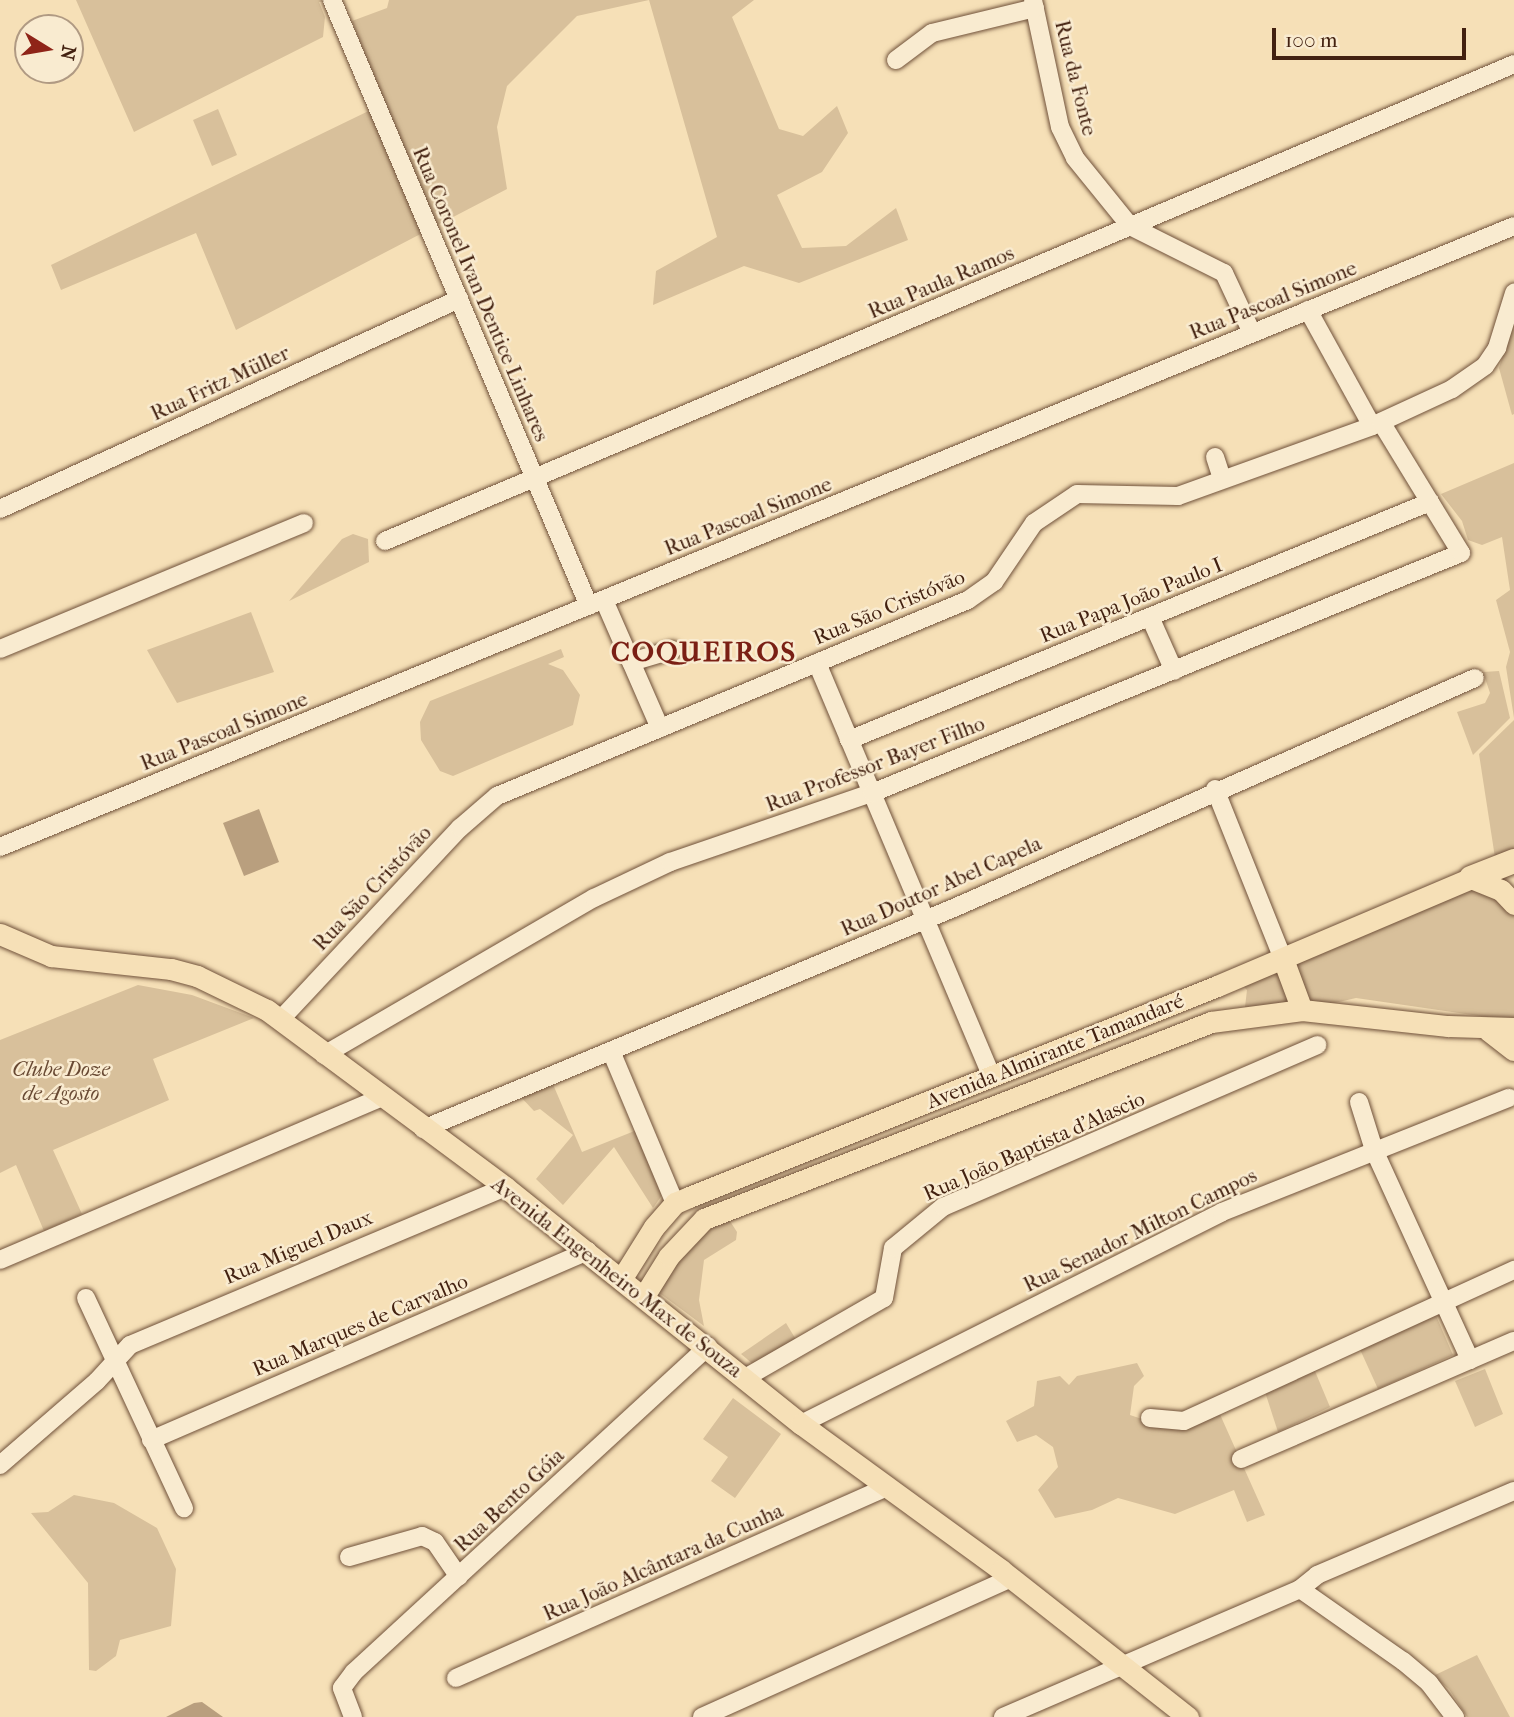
<!DOCTYPE html>
<html>
<head>
<meta charset="utf-8">
<style>
	body { margin:0 }
	#map { position:relative; width:1514px; height:1717px; overflow:hidden; background:#f6e0b7; font-family:"IM FELL French Canon",serif }
	div>[style] { position:absolute }
	.green>* { inset:0; background:#d8c09b }
	.water>* { inset:0; background:#b99f7e }
	.roads { filter:drop-shadow(0 0 2px #70513a) drop-shadow(0 0 2px #70513a) }
	.minor>* { height:18px; margin:-9px; padding:0 9px; transform-origin:9px; border-radius:9px; background:#f9ebd0 }
	.major>* { height:21px; margin:-10.5px; padding:0 10.5px; transform-origin:10.5px; border-radius:10.5px; background:#f6e0b7 }
	.highway>* { height:24px; margin:-12px; padding:0 12px; transform-origin:12px; border-radius:12px; background:#f6e0b7 }
	span { translate:-50% -50%; white-space:nowrap; text-align:center; line-height:1.15; -webkit-text-stroke:5px #f9ebd0; paint-order:stroke }
	.street-label { font-size:21px; color:#432110 }
	.park-label { font-size:21px; color:#684933; font-style:italic }
	.district-label { font-size:28px; color:#7a1f14; font-weight:700; letter-spacing:2px }
	.north { position:absolute; left:14px; top:14px; width:70px; height:70px; box-sizing:border-box; background:#f9ebd0; border:2px solid #b09a83; border-radius:50%; rotate:101deg; font-size:19px; font-weight:700; line-height:28px; text-align:center; color:#432110 }
	.north::after { content:''; display:block; margin:auto; width:24px; height:32px; background:#8f2418; clip-path:polygon(50% 0,100% 100%,50% 72%,0 100%) }
	.scale { position:absolute; left:1272px; top:28px; width:194px; height:32px; box-sizing:border-box; border:4px solid #432110; border-top:0; padding-left:9px; font-size:21px; line-height:24px; white-space:nowrap; color:#432110; -webkit-text-stroke:5px #f9ebd0; paint-order:stroke }
</style>
</head>
<body>
<div id="map">
	<div class="green">
		<div style="clip-path:polygon(76px 0,344px 0,319px 2px,325px 17px,323px 37px,134px 132px)"></div>
		<div style="clip-path:polygon(389px 0,754px 0,732px 17px,779px 129px,803px 136px,837px 106px,848px 133px,822px 172px,777px 195px,802px 248px,846px 246px,896px 208px,908px 240px,799px 283px,744px 266px,653px 305px,656px 271px,717px 237px,649px 0,577px 16px,507px 86px,497px 127px,507px 189px,236px 330px,196px 233px,61px 290px,51px 265px,383px 104px,352px 21px,387px 8px)"></div>
		<div style="clip-path:polygon(218px 109px,237px 155px,212px 166px,193px 120px)"></div>
		<div style="clip-path:polygon(1514px 320px,1514px 414px,1512px 415px,1499px 368px)"></div>
		<div style="clip-path:polygon(1514px 463px,1514px 718px,1506px 667px,1510px 652px,1496px 600px,1510px 590px,1502px 537px,1482px 545px,1468px 540px,1462px 521px,1441px 494px)"></div>
		<div style="clip-path:polygon(353px 534px,368px 539px,369px 562px,289px 601px,342px 539px)"></div>
		<div style="clip-path:polygon(251px 612px,274px 672px,177px 703px,147px 650px)"></div>
		<div style="clip-path:polygon(561px 649px,564px 657px,548px 664px,563px 670px,580px 695px,573px 725px,453px 776px,440px 771px,421px 740px,420px 722px,430px 701px)"></div>
		<div style="clip-path:polygon(1499px 671px,1510px 718px,1473px 755px,1457px 712px,1485px 703px,1490px 693px,1483px 672px)"></div>
		<div style="clip-path:polygon(1514px 720px,1514px 853px,1496px 864px,1479px 754px)"></div>
		<div style="clip-path:polygon(1471px 889px,1489px 891px,1514px 914px,1514px 1021px,1356px 998px,1326px 1005px,1312px 1005px,1306px 999px,1294px 964px)"></div>
		<div style="clip-path:polygon(1278px 971px,1291px 1004px,1245px 1007px,1247px 990px,1241px 984px)"></div>
		<div style="clip-path:polygon(138px 985px,192px 995px,254px 1018px,153px 1059px,169px 1100px,53px 1150px,82px 1214px,44px 1231px,16px 1165px,0 1173px,0 1040px)"></div>
		<div style="clip-path:polygon(552px 1082px,582px 1152px,637px 1130px,665px 1191px,653px 1208px,614px 1147px,563px 1205px,536px 1179px,573px 1135px,540px 1109px,534px 1111px,518px 1094px)"></div>
		<div style="clip-path:polygon(728px 1218px,737px 1232px,736px 1240px,704px 1260px,699px 1300px,704px 1326px,654px 1289px,694px 1233px)"></div>
		<div style="clip-path:polygon(1434px 1311px,1453px 1355px,1378px 1389px,1358px 1345px)"></div>
		<div style="clip-path:polygon(786px 1323px,798px 1343px,754px 1365px,741px 1354px)"></div>
		<div style="clip-path:polygon(1137px 1363px,1144px 1376px,1134px 1386px,1130px 1415px,1157px 1424px,1214px 1401px,1265px 1515px,1247px 1522px,1234px 1490px,1175px 1514px,1118px 1498px,1092px 1510px,1055px 1518px,1038px 1490px,1058px 1467px,1053px 1447px,1036px 1435px,1017px 1442px,1006px 1421px,1034px 1406px,1037px 1381px,1060px 1376px,1069px 1385px,1077px 1376px)"></div>
		<div style="clip-path:polygon(1312px 1364px,1330px 1407px,1278px 1432px,1265px 1392px)"></div>
		<div style="clip-path:polygon(1485px 1369px,1503px 1414px,1475px 1427px,1455px 1381px)"></div>
		<div style="clip-path:polygon(733px 1398px,781px 1434px,735px 1498px,711px 1481px,728px 1457px,703px 1439px)"></div>
		<div style="clip-path:polygon(74px 1495px,114px 1503px,157px 1528px,176px 1569px,171px 1626px,120px 1640px,116px 1656px,96px 1671px,89px 1670px,88px 1583px,31px 1513px,48px 1512px)"></div>
		<div style="clip-path:polygon(1477px 1655px,1510px 1717px,1467px 1717px,1449px 1689px,1433px 1676px)"></div>
	</div>
	<div class="water">
		<div style="clip-path:polygon(259px 809px,279px 862px,244px 876px,223px 823px)"></div>
		<div style="clip-path:polygon(202px 1702px,223px 1717px,166px 1717px,194px 1703px)"></div>
	</div>
	<div class="roads">
		<div class="minor">
			<div style="left:332px;top:0;width:658px;rotate:67.02deg"></div>
			<div style="left:1033px;top:0;width:130px;rotate:78deg"></div>
			<div style="left:1060px;top:127px;width:34px;rotate:64deg"></div>
			<div style="left:1075px;top:158px;width:87px;rotate:51deg"></div>
			<div style="left:1130px;top:226px;width:105px;rotate:26.6deg"></div>
			<div style="left:1224px;top:273px;width:66px;rotate:65deg"></div>
			<div style="left:896px;top:60px;width:45px;rotate:-36.9deg"></div>
			<div style="left:932px;top:33px;width:106px;rotate:-13.6deg"></div>
			<div style="left:1308px;top:310px;width:132px;rotate:61.1deg"></div>
			<div style="left:1215px;top:457px;width:23px;rotate:72deg"></div>
			<div style="left:0;top:509px;width:505px;rotate:-24.58deg"></div>
			<div style="left:385px;top:541px;width:1226px;rotate:-22.9deg"></div>
			<div style="left:604px;top:600px;width:140px;rotate:66.4deg"></div>
			<div style="left:1150px;top:617px;width:59px;rotate:66deg"></div>
			<div style="left:0;top:649px;width:329px;rotate:-22.5deg"></div>
			<div style="left:631px;top:662px;width:43px;rotate:-16.3deg"></div>
			<div style="left:817px;top:663px;width:447px;rotate:67.1deg"></div>
			<div style="left:849px;top:740px;width:628px;rotate:-22.28deg"></div>
			<div style="left:1215px;top:789px;width:183px;rotate:68.2deg"></div>
			<div style="left:0;top:847px;width:1636px;rotate:-22.3deg"></div>
			<div style="left:281px;top:1019px;width:262px;rotate:-46.9deg"></div>
			<div style="left:460px;top:828px;width:49px;rotate:-40.9deg"></div>
			<div style="left:497px;top:796px;width:510px;rotate:-22.59deg"></div>
			<div style="left:968px;top:600px;width:32px;rotate:-35deg"></div>
			<div style="left:994px;top:582px;width:71px;rotate:-55.9deg"></div>
			<div style="left:1034px;top:523px;width:52px;rotate:-34deg"></div>
			<div style="left:1077px;top:494px;width:101px;rotate:1.1deg"></div>
			<div style="left:1178px;top:496px;width:206px;rotate:-19.8deg"></div>
			<div style="left:1372px;top:426px;width:88px;rotate:-24.8deg"></div>
			<div style="left:1452px;top:389px;width:40px;rotate:-34.9deg"></div>
			<div style="left:1485px;top:366px;width:22px;rotate:-56deg"></div>
			<div style="left:1497px;top:348px;width:58px;rotate:-72.8deg"></div>
			<div style="left:611px;top:1051px;width:165px;rotate:67.2deg"></div>
			<div style="left:324px;top:1055px;width:312px;rotate:-30.2deg"></div>
			<div style="left:594px;top:898px;width:84px;rotate:-25.3deg"></div>
			<div style="left:670px;top:862px;width:213px;rotate:-18.9deg"></div>
			<div style="left:872px;top:793px;width:636px;rotate:-22.17deg"></div>
			<div style="left:1461px;top:553px;width:153px;rotate:-121.4deg"></div>
			<div style="left:1359px;top:1102px;width:50px;rotate:72.6deg"></div>
			<div style="left:1374px;top:1150px;width:231px;rotate:65.4deg"></div>
			<div style="left:423px;top:1129px;width:577px;rotate:-22.61deg"></div>
			<div style="left:956px;top:907px;width:567px;rotate:-23.81deg"></div>
			<div style="left:0;top:1260px;width:413px;rotate:-23.1deg"></div>
			<div style="left:86px;top:1298px;width:232px;rotate:65deg"></div>
			<div style="left:745px;top:1378px;width:160px;rotate:-29.9deg"></div>
			<div style="left:884px;top:1298px;width:51px;rotate:-79.8deg"></div>
			<div style="left:893px;top:1248px;width:65px;rotate:-39.4deg"></div>
			<div style="left:943px;top:1207px;width:408px;rotate:-23.4deg"></div>
			<div style="left:1150px;top:1418px;width:34px;rotate:5deg"></div>
			<div style="left:1184px;top:1421px;width:363px;rotate:-24.6deg"></div>
			<div style="left:801px;top:1424px;width:471px;rotate:-26.7deg"></div>
			<div style="left:1222px;top:1212px;width:309px;rotate:-21.7deg"></div>
			<div style="left:151px;top:1440px;width:476px;rotate:-23.4deg"></div>
			<div style="left:1241px;top:1459px;width:297px;rotate:-23.4deg"></div>
			<div style="left:0;top:1465px;width:128px;rotate:-40.9deg"></div>
			<div style="left:97px;top:1381px;width:49px;rotate:-47.5deg"></div>
			<div style="left:130px;top:1345px;width:407px;rotate:-22.8deg"></div>
			<div style="left:349px;top:1557px;width:76px;rotate:-16deg"></div>
			<div style="left:422px;top:1536px;width:14px;rotate:25deg"></div>
			<div style="left:435px;top:1542px;width:42px;rotate:55.6deg"></div>
			<div style="left:1300px;top:1589px;width:22px;rotate:-39deg"></div>
			<div style="left:1317px;top:1575px;width:214px;rotate:-23.1deg"></div>
			<div style="left:456px;top:1678px;width:471px;rotate:-23.9deg"></div>
			<div style="left:353px;top:1717px;width:31px;rotate:-111deg"></div>
			<div style="left:342px;top:1688px;width:20px;rotate:-53deg"></div>
			<div style="left:354px;top:1672px;width:481px;rotate:-42.6deg"></div>
			<div style="left:702px;top:1717px;width:339px;rotate:-24.2deg"></div>
			<div style="left:1003px;top:1717px;width:323px;rotate:-23.3deg"></div>
			<div style="left:1300px;top:1589px;width:126px;rotate:35deg"></div>
			<div style="left:1403px;top:1661px;width:34px;rotate:40deg"></div>
			<div style="left:1429px;top:1683px;width:43px;rotate:52.6deg"></div>
		</div>
		<div class="major">
			<div style="left:0;top:934px;width:56px;rotate:23.3deg"></div>
			<div style="left:51px;top:956px;width:121px;rotate:6.2deg"></div>
			<div style="left:171px;top:969px;width:27px;rotate:15deg"></div>
			<div style="left:197px;top:976px;width:78px;rotate:25.9deg"></div>
			<div style="left:267px;top:1010px;width:297px;rotate:36.6deg"></div>
			<div style="left:505px;top:1187px;width:379px;rotate:38.7deg"></div>
			<div style="left:801px;top:1424px;width:248px;rotate:36.1deg"></div>
			<div style="left:1001px;top:1570px;width:238px;rotate:38.2deg"></div>
			<div style="left:1283px;top:959px;width:54px;rotate:69.6deg"></div>
			<div style="left:622px;top:1278px;width:60px;rotate:-57.9deg"></div>
			<div style="left:654px;top:1227px;width:32px;rotate:-49deg"></div>
			<div style="left:675px;top:1203px;width:15px;rotate:-23deg"></div>
			<div style="left:689px;top:1197px;width:569px;rotate:-21.78deg"></div>
			<div style="left:1217px;top:986px;width:276px;rotate:-23deg"></div>
			<div style="left:1471px;top:878px;width:32px;rotate:22deg"></div>
			<div style="left:1501px;top:890px;width:19px;rotate:47deg"></div>
			<div style="left:644px;top:1296px;width:47px;rotate:-58deg"></div>
			<div style="left:669px;top:1256px;width:51px;rotate:-46.6deg"></div>
			<div style="left:704px;top:1219px;width:544px;rotate:-21.23deg"></div>
			<div style="left:1211px;top:1022px;width:92px;rotate:-7.5deg"></div>
			<div style="left:1302px;top:1010px;width:147px;rotate:6.3deg"></div>
			<div style="left:1448px;top:1026px;width:66px;rotate:1.7deg"></div>
		</div>
		<div class="highway">
			<div style="left:1471px;top:878px;width:46px;rotate:-21.6deg"></div>
			<div style="left:1490px;top:1030px;width:31px;rotate:38deg"></div>
		</div>
	</div>
	<div class="street-label">
		<span style="left:1076px;top:78px;rotate:76deg">Rua da Fonte</span>
		<span style="left:941px;top:282px;rotate:-23deg">Rua Paula Ramos</span>
		<span style="left:481px;top:294px;rotate:67deg">Rua Coronel Ivan Dentice Linhares</span>
		<span style="left:1273px;top:300px;rotate:-22deg">Rua Pascoal Simone</span>
		<span style="left:220px;top:383px;rotate:-25deg">Rua Fritz Müller</span>
		<span style="left:748px;top:516px;rotate:-22deg">Rua Pascoal Simone</span>
		<span style="left:1131px;top:600px;rotate:-22deg">Rua Papa João Paulo I</span>
		<span style="left:889px;top:607px;rotate:-23deg">Rua São Cristóvão</span>
		<span style="left:224px;top:731px;rotate:-22deg">Rua Pascoal Simone</span>
		<span style="left:875px;top:764px;rotate:-21deg">Rua Professor Bayer Filho</span>
		<span style="left:941px;top:886px;rotate:-24deg">Rua Doutor Abel Capela</span>
		<span style="left:372px;top:888px;rotate:-47deg">Rua São Cristóvão</span>
		<span style="left:1055px;top:1051px;rotate:-22deg">Avenida Almirante Tamandaré</span>
		<span style="left:1034px;top:1146px;rotate:-24deg">Rua João Baptista d'Alascio</span>
		<span style="left:1140px;top:1230px;rotate:-26deg">Rua Senador Milton Campos</span>
		<span style="left:298px;top:1247px;rotate:-23deg">Rua Miguel Daux</span>
		<span style="left:617px;top:1277px;rotate:38deg">Avenida Engenheiro Max de Souza</span>
		<span style="left:360px;top:1325px;rotate:-23deg">Rua Marques de Carvalho</span>
		<span style="left:509px;top:1500px;rotate:-43deg">Rua Bento Góia</span>
		<span style="left:663px;top:1562px;rotate:-24deg">Rua João Alcântara da Cunha</span>
	</div>
	<div class="park-label">
		<span style="left:61px;top:1081px">Clube Doze<br>de Agosto</span>
	</div>
	<div class="district-label">
		<span style="left:704px;top:652px">COQUEIROS</span>
	</div>
	<div class="north">N</div>
	<div class="scale">100 m</div>
</div>
</body>
</html>
